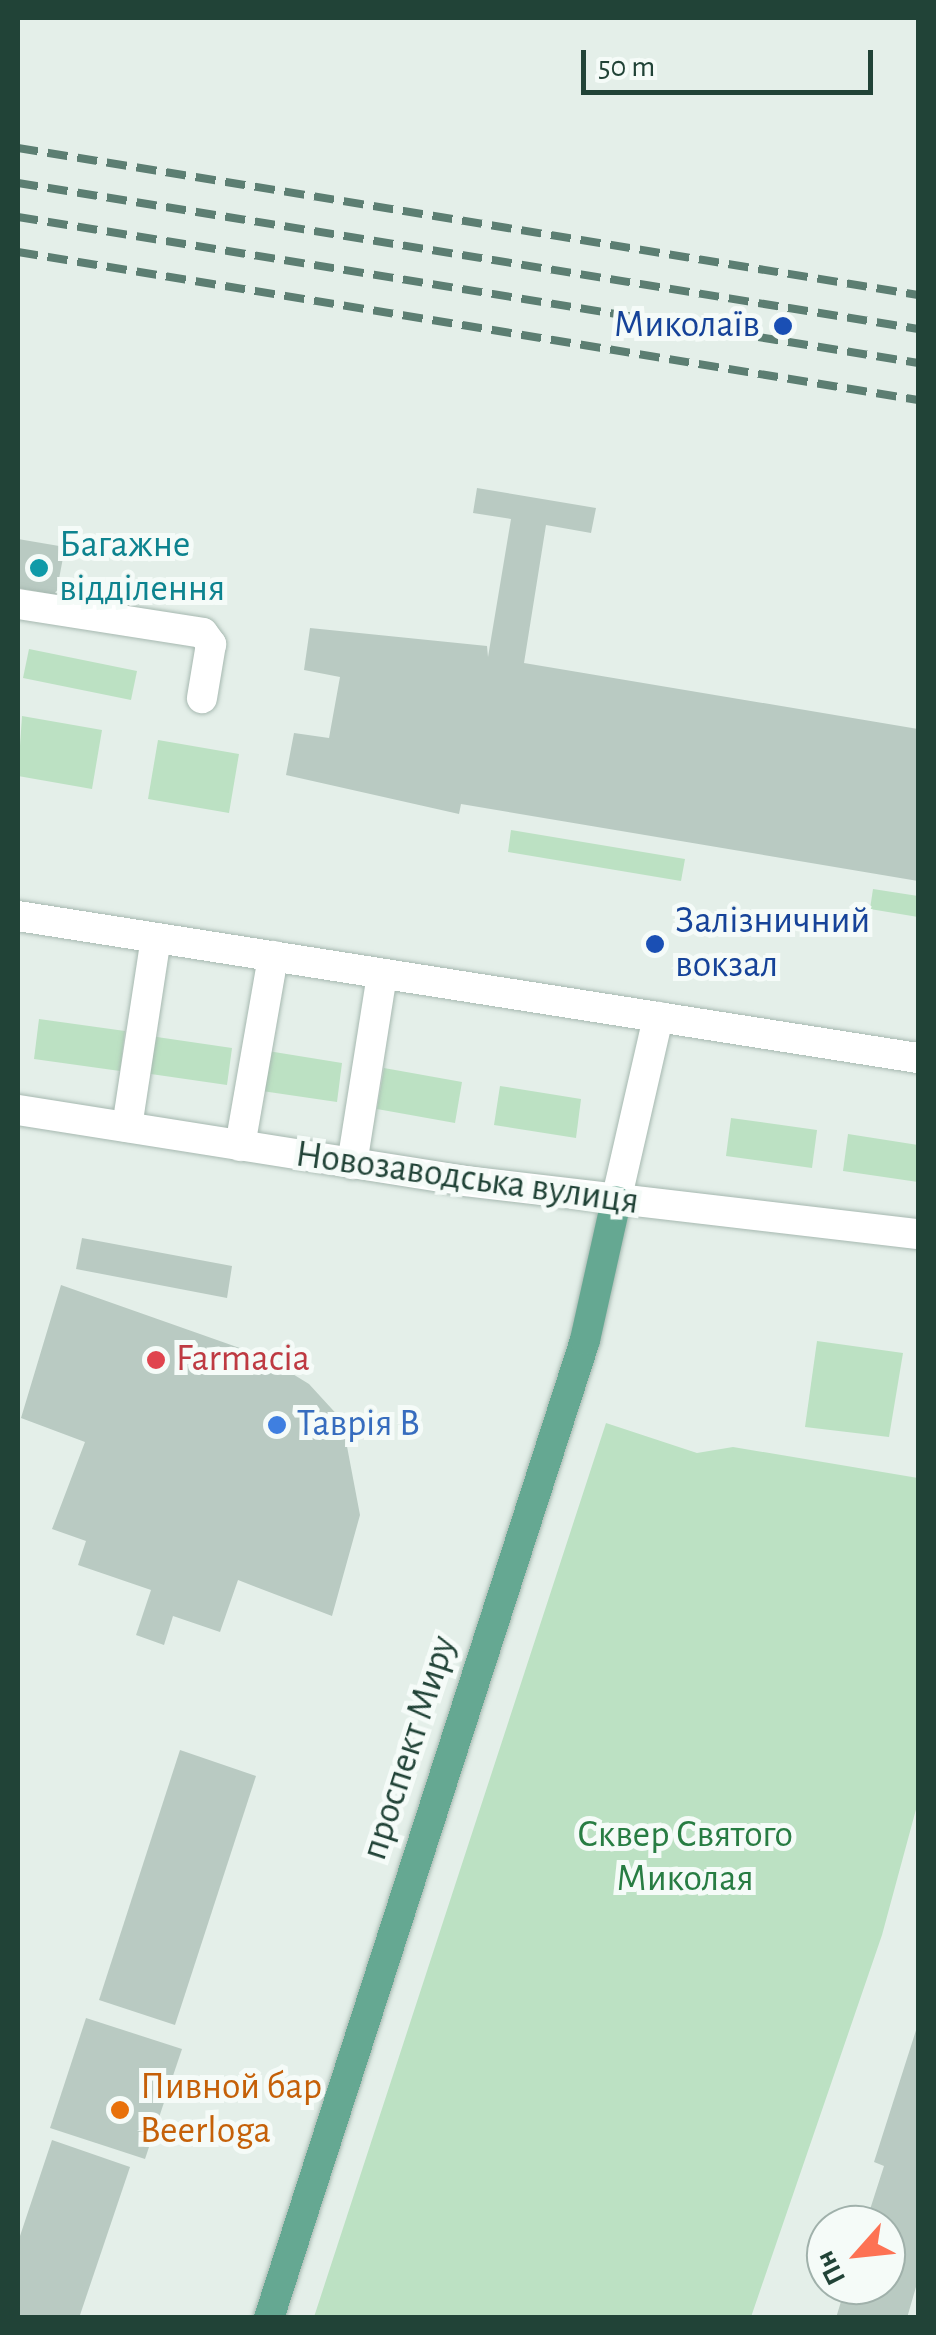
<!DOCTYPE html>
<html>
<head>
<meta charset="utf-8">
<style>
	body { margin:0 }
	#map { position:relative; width:936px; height:2335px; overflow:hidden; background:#e4efe9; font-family:"Alegreya Sans",sans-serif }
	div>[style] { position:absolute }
	.green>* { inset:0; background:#bce1c3 }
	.building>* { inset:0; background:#b9cac2 }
	.roads { filter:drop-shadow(0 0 2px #a6b8b0) drop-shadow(0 0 2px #a6b8b0) }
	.minor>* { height:30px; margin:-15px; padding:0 15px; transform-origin:15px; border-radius:15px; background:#fff }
	.major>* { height:30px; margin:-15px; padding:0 15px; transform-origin:15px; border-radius:15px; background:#65a892 }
	.rail>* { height:8px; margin-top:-4px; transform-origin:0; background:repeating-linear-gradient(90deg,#5c7e72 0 20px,transparent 0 30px) }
	.dots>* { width:28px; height:28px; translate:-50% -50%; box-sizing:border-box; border:5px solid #f5fbf8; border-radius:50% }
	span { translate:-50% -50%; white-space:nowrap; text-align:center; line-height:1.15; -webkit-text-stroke:10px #f5fbf8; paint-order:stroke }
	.transit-label { font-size:38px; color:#164399 }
	.right { translate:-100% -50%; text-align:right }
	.left { translate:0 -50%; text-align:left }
	.culture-label { font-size:38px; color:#0d838f }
	.street-label { font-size:38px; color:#214337 }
	.health-label { font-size:38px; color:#be3a42 }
	.shop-label { font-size:38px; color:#366cbe }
	.park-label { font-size:38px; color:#287d43 }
	.food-label { font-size:38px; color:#c56008 }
	.frame { position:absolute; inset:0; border:20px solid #214337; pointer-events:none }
	.north { position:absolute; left:806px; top:2205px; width:100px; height:100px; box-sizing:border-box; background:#f5fbf8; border:2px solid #a0b1ab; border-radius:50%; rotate:243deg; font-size:28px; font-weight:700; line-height:40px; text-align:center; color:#214337 }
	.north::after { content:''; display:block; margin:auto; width:35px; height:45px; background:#fd7254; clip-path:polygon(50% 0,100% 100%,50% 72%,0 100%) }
	.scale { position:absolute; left:581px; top:50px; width:292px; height:45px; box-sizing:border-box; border:5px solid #214337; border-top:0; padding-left:12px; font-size:30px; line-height:35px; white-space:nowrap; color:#214337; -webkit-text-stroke:8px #f5fbf8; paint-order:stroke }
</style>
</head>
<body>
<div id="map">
	<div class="green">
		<div style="clip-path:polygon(29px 649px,137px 671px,131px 700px,23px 678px)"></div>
		<div style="clip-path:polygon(22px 716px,102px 730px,92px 789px,18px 776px)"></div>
		<div style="clip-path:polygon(158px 740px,239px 754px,229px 813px,148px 799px)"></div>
		<div style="clip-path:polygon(511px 830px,685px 859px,681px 881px,508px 852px)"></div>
		<div style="clip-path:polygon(873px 889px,918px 896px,918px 917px,870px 909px)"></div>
		<div style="clip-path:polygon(39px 1019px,125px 1031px,120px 1071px,34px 1059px)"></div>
		<div style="clip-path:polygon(150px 1036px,232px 1048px,227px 1085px,144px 1073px)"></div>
		<div style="clip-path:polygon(268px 1051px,342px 1063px,337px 1102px,262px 1091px)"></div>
		<div style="clip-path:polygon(384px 1068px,462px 1082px,455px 1123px,377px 1109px)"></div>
		<div style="clip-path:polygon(500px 1086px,581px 1099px,576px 1138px,494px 1125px)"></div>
		<div style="clip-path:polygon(731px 1118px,817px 1130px,812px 1168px,726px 1156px)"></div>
		<div style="clip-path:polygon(848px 1134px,918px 1145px,918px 1182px,843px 1171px)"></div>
		<div style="clip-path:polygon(817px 1341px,903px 1353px,889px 1437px,805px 1427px)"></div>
		<div style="clip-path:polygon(606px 1423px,697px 1453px,733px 1447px,918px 1478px,918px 1802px,882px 1935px,751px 2317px,314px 2317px)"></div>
	</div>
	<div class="building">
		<div style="clip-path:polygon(477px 488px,596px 508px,591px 533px,546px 525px,524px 663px,918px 729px,918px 881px,461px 804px,459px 814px,286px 775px,294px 733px,329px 738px,340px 677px,304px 670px,310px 628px,487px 646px,488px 657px,511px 519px,473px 513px)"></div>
		<div style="clip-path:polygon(18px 539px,65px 547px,56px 595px,18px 588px)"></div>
		<div style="clip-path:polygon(82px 1238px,232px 1266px,227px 1298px,76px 1269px)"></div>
		<div style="clip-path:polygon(61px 1285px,265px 1357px,309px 1384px,342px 1420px,360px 1515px,332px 1616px,238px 1580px,220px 1632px,173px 1616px,164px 1645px,136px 1635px,151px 1590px,78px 1565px,86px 1541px,52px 1529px,85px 1442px,21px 1418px)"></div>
		<div style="clip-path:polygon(180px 1750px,256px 1776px,175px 2025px,99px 2000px)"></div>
		<div style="clip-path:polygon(86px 2018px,182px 2049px,145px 2159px,50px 2128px)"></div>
		<div style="clip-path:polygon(918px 2024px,918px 2280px,907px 2318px,836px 2318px,846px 2285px,886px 2285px,886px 2225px,865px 2225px,884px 2166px,874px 2162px)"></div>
		<div style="clip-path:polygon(52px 2140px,130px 2167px,79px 2318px,18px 2318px,18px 2242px)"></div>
	</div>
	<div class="roads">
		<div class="minor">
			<div style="left:18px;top:604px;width:187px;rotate:8.9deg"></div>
			<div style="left:203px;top:633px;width:14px;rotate:54deg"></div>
			<div style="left:211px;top:644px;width:55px;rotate:99.5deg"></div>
			<div style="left:18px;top:916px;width:911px;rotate:8.97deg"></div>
			<div style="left:18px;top:1110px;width:453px;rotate:9deg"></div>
			<div style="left:465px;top:1181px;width:456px;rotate:6.7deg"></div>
			<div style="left:127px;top:1127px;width:191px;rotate:-81.3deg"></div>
			<div style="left:240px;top:1146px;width:193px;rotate:-80.1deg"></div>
			<div style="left:352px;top:1164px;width:192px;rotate:-81deg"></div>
			<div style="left:616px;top:1201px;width:189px;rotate:-77.1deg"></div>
		</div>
		<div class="major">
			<div style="left:269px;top:2318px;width:1028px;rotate:-72.09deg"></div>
			<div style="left:585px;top:1340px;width:142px;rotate:-77.4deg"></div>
		</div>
	</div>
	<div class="rail">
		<div style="left:18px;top:148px;width:912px;rotate:9.28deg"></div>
		<div style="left:18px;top:183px;width:912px;rotate:9.21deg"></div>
		<div style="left:18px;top:217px;width:912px;rotate:9.21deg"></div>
		<div style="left:18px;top:252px;width:912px;rotate:9.34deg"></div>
	</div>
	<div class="dots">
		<div style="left:783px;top:326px;background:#1a4fb4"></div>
		<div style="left:39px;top:568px;background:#0f9aa8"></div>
		<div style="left:655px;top:944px;background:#1a4fb4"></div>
		<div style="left:156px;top:1360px;background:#e0444e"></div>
		<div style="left:277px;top:1425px;background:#3f7fe0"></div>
		<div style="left:120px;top:2110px;background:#e8710a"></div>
	</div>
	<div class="transit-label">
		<span class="right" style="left:760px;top:326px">Миколаїв</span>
		<span class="left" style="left:675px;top:944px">Залізничний<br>вокзал</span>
	</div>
	<div class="culture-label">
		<span class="left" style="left:59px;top:568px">Багажне<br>відділення</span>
	</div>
	<div class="street-label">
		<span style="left:467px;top:1179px;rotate:8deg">Новозаводська вулиця</span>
		<span style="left:410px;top:1748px;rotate:-72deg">проспект Миру</span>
	</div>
	<div class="health-label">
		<span class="left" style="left:176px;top:1360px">Farmacia</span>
	</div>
	<div class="shop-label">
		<span class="left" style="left:297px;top:1425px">Таврія В</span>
	</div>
	<div class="park-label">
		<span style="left:685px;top:1858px">Сквер Святого<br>Миколая</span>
	</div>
	<div class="food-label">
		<span class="left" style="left:140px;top:2110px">Пивной бар<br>Beerloga</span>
	</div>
	<div class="frame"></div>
	<div class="north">Пн</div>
	<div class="scale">50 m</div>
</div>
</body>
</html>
